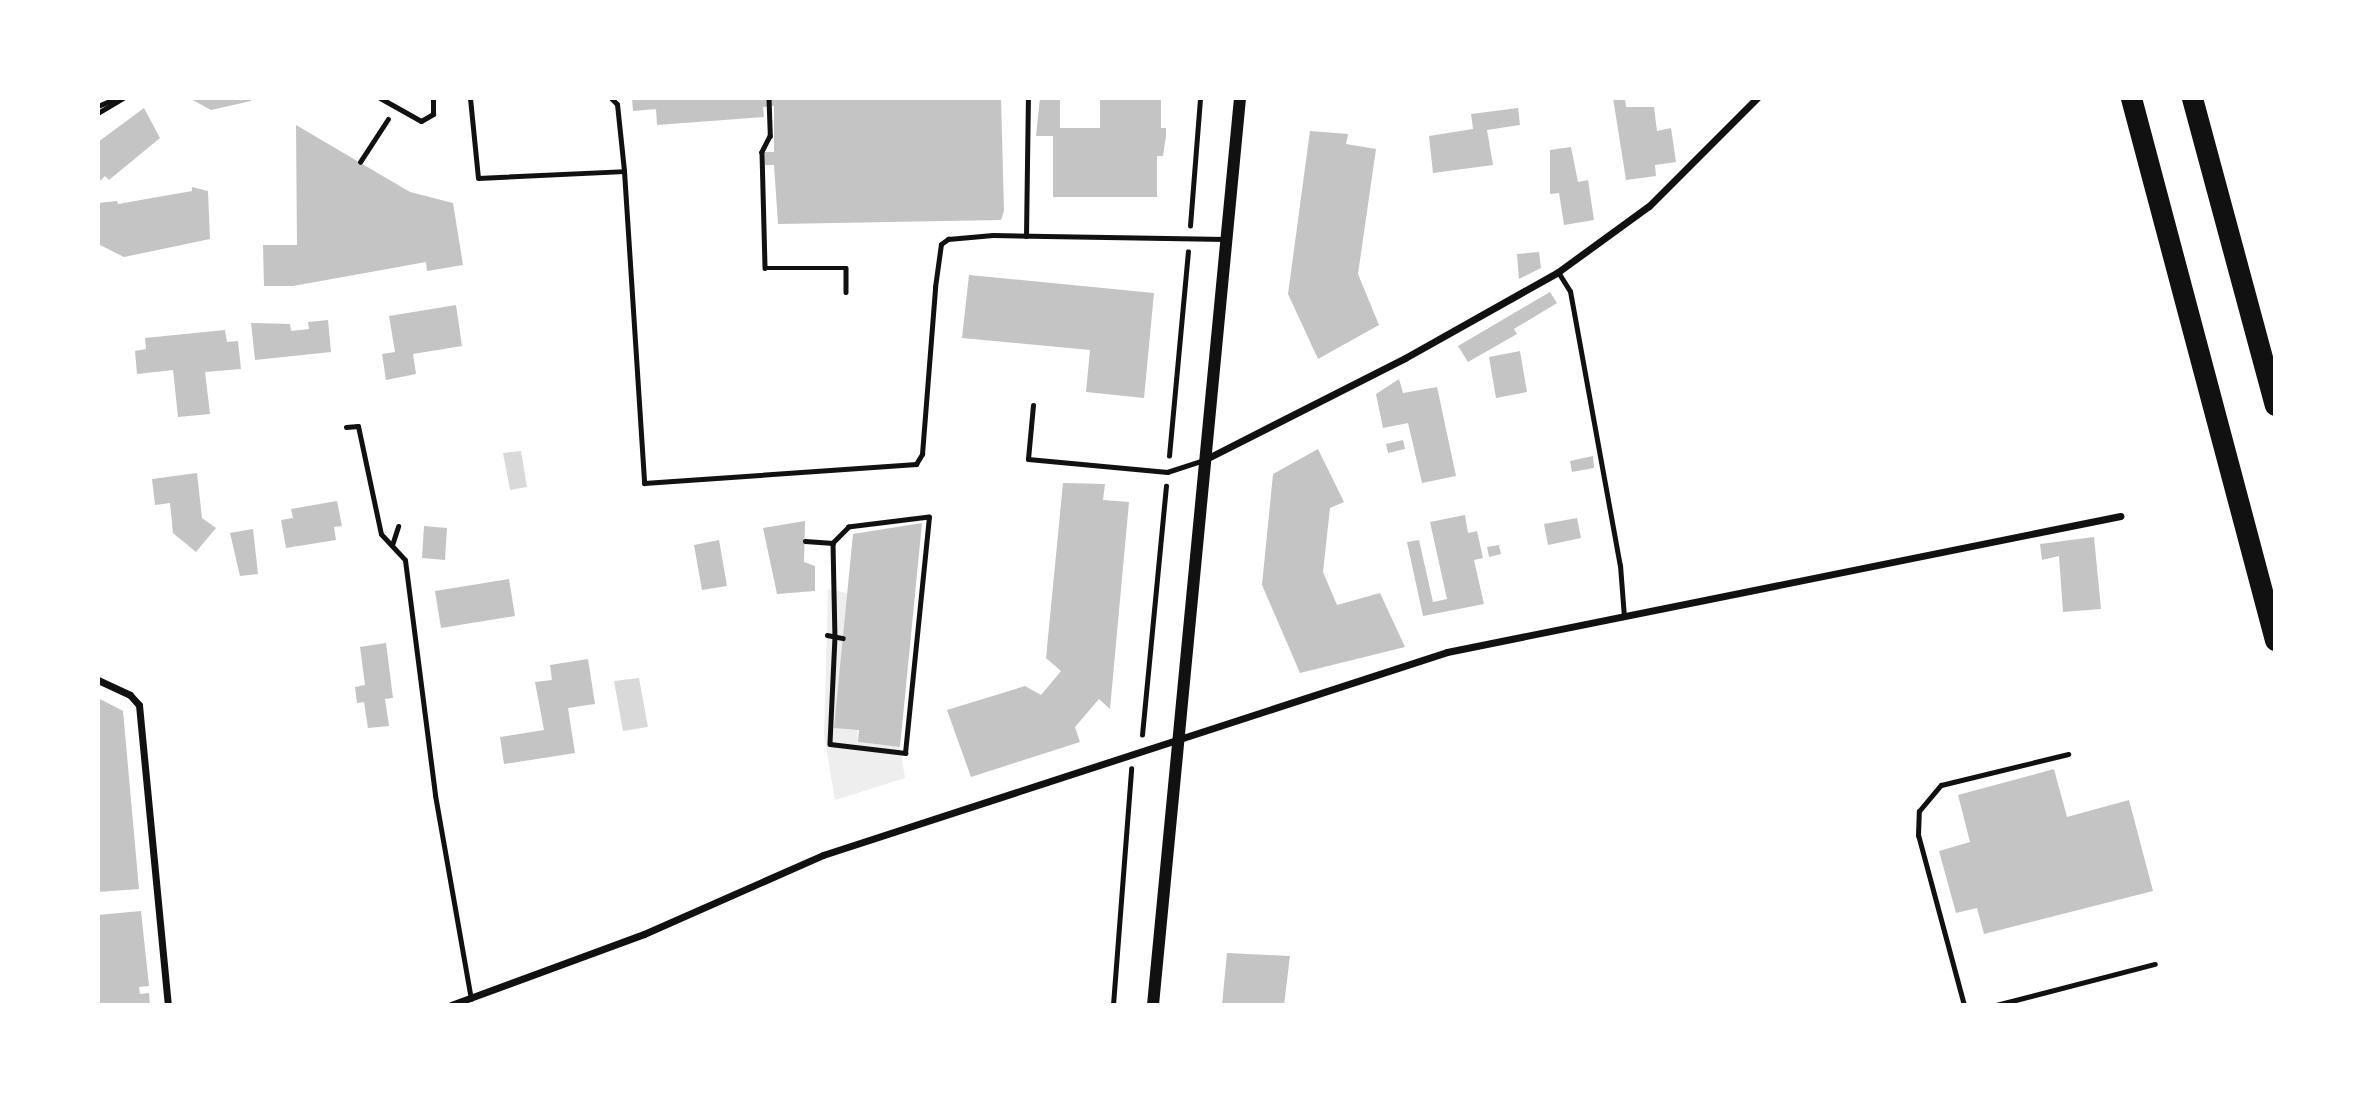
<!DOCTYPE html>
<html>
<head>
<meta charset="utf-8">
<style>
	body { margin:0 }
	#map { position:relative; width:2373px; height:1103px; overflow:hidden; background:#fff; font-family:"PT Serif",serif }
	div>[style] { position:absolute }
	.green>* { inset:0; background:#eee }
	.water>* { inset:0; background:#d9d9d9 }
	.building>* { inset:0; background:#c4c4c4 }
	.path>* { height:4.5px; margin:-2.25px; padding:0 2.25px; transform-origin:2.25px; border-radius:2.25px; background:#111 }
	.service>* { height:5px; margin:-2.5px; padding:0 2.5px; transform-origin:2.5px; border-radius:2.5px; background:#111 }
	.minor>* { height:7px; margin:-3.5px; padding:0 3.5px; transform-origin:3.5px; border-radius:3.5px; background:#111 }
	.tertiary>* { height:12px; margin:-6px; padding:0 6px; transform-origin:6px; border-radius:6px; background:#111 }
	.motorway>* { height:21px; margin:-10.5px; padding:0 10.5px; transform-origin:10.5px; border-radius:10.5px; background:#111 }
	span { translate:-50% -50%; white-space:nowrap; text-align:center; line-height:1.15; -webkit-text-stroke:5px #fff; paint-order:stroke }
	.frame { position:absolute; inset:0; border:100px solid #fff; pointer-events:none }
</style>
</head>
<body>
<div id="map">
	<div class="green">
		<div style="clip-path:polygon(828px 589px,847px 593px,858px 742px,900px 747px,905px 778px,835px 800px,824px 735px)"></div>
	</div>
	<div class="water">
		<div style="clip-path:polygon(521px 451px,527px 487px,510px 490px,503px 453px)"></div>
		<div style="clip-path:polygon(639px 678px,648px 727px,623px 731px,614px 681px)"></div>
	</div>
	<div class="building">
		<div style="clip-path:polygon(189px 98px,251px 98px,251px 101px,211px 110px)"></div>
		<div style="clip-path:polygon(632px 98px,1001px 98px,1004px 211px,1001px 220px,778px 224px,774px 165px,765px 165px,765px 152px,774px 152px,774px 106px,763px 107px,764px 117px,657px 125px,656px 109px,633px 111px)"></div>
		<div style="clip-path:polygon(1040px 98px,1060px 98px,1060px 128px,1100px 128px,1100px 98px,1161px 98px,1161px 128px,1166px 128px,1166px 136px,1163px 156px,1157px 156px,1157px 197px,1053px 197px,1053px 136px,1036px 136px)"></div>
		<div style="clip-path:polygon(1613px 98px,1625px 98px,1626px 107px,1654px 107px,1657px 131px,1671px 128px,1676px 162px,1655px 165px,1656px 176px,1626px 180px)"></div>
		<div style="clip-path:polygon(144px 108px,160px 138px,109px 180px,105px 176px,98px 183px,98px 142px)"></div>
		<div style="clip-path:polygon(1518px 108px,1520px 125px,1487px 130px,1493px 165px,1433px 173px,1429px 136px,1473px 129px,1471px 114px)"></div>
		<div style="clip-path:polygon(296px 125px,410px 192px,453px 203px,463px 265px,427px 271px,426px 262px,293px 286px,264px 286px,263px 245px,297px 245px)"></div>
		<div style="clip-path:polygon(1310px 131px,1348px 134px,1346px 144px,1376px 149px,1358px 274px,1379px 325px,1318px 359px,1288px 294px)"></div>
		<div style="clip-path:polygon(1571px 147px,1578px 182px,1588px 180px,1594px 220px,1564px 225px,1559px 193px,1550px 194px,1550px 150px)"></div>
		<div style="clip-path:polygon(192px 187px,208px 191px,210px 239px,124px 257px,98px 244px,98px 203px,117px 201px,118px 204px,192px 191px)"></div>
		<div style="clip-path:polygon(1539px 252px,1541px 268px,1519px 279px,1517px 254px)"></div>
		<div style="clip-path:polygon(969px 275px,1154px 293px,1144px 398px,1086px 392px,1090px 350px,962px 338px)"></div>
		<div style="clip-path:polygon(1550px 292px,1557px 303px,1514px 329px,1517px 334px,1468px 362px,1458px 346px)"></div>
		<div style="clip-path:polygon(456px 305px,462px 346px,413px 354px,416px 374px,386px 380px,382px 354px,395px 352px,389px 316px)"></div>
		<div style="clip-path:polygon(328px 320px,331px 352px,255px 360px,251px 323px,290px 324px,291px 331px,309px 329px,308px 322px)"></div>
		<div style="clip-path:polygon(225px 330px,227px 342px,238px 341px,241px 369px,205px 372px,210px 414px,178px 417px,173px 370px,137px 374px,135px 351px,146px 349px,145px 338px)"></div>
		<div style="clip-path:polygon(1520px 351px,1527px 392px,1496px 398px,1489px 357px)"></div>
		<div style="clip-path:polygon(1399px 379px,1403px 393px,1437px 387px,1456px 476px,1422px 483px,1408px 423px,1383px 428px,1376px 394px)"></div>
		<div style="clip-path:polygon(1403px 440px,1405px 449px,1388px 453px,1386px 444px)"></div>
		<div style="clip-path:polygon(1318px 449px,1344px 502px,1330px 508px,1323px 572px,1337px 605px,1380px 593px,1405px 647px,1300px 673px,1262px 585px,1273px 474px)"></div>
		<div style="clip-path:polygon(1593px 456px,1594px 468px,1572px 472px,1570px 461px)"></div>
		<div style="clip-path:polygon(197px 473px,202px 518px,216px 528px,196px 552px,173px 533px,170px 503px,155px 505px,152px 479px)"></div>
		<div style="clip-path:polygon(1063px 483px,1105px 484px,1103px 500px,1129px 502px,1110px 709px,1099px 699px,1075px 727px,1080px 742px,971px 777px,947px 710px,1025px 686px,1041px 695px,1061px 671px,1046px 658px)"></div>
		<div style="clip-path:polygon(337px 501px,342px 526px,334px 527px,336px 540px,286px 548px,281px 520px,293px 518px,291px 509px)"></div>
		<div style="clip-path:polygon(1465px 515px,1468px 533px,1477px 531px,1483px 558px,1474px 560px,1484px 604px,1423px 616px,1407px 542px,1419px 540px,1433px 602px,1447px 599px,1430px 522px)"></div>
		<div style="clip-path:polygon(1577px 518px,1581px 538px,1548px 545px,1544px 524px)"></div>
		<div style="clip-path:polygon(805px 521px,804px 562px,815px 566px,815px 591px,777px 594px,763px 528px)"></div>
		<div style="clip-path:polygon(922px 523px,900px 747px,858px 742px,859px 730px,834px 728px,853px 534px)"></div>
		<div style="clip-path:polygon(424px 526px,447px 528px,445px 560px,422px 558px)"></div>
		<div style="clip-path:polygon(253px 529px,258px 574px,240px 576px,230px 533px)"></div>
		<div style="clip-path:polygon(2094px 537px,2101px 609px,2063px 612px,2059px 556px,2042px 560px,2040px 544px)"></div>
		<div style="clip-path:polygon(719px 540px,727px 586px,702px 590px,694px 545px)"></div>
		<div style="clip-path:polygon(1499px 545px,1501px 554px,1489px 557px,1487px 547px)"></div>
		<div style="clip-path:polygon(509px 579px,515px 616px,441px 628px,435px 591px)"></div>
		<div style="clip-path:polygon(386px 643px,393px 698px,385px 699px,389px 726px,368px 728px,364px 702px,357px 703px,355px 687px,365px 685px,360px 647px)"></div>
		<div style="clip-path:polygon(588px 659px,595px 704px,568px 708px,575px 753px,504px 764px,500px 737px,544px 730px,535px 682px,552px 680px,550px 665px)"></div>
		<div style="clip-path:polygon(98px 698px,123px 711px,139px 889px,98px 892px)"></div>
		<div style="clip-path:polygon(2054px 769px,2067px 817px,2129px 800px,2153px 891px,1984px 934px,1977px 908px,1956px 913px,1939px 851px,1970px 842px,1958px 795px)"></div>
		<div style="clip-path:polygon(141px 911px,149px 986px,139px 987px,140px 994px,149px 993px,150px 1005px,98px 1005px,98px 915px)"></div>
		<div style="clip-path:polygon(1227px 953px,1290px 956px,1284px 1005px,1222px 1005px)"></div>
	</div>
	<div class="path">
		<div style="left:769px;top:98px;width:38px;rotate:88deg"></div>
		<div style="left:770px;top:136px;width:18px;rotate:117deg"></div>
		<div style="left:762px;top:152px;width:116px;rotate:88.5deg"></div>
		<div style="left:765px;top:268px;width:81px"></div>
		<div style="left:846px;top:268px;width:24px;rotate:90deg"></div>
		<div style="left:98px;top:106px;width:21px;rotate:-23deg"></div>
		<div style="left:98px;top:113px;width:29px;rotate:-31deg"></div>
		<div style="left:360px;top:162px;width:51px;rotate:-56.9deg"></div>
		<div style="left:1190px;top:226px;width:128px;rotate:-85.5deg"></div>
		<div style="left:1169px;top:456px;width:205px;rotate:-84.7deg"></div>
		<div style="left:805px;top:541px;width:28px;rotate:4deg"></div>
		<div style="left:833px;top:543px;width:94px;rotate:88.8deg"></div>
		<div style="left:835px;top:637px;width:107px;rotate:92.7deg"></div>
		<div style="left:830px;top:744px;width:76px;rotate:6.8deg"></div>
		<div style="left:905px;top:753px;width:237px;rotate:-84.2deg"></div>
		<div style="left:929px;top:517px;width:81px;rotate:172.9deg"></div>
		<div style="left:849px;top:527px;width:23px;rotate:135deg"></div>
		<div style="left:827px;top:635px;width:16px;rotate:11deg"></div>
		<div style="left:1142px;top:735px;width:250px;rotate:-84.5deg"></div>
		<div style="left:1113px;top:1005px;width:237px;rotate:-85.6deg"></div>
	</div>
	<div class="service">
		<div style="left:380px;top:98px;width:47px;rotate:29.3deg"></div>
		<div style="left:421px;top:121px;width:14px;rotate:-30deg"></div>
		<div style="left:433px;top:114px;width:16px;rotate:-90deg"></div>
		<div style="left:470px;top:98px;width:80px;rotate:84.3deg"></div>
		<div style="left:478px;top:178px;width:146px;rotate:-2.7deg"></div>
		<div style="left:611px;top:98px;width:8px;rotate:45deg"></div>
		<div style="left:617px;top:104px;width:67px;rotate:84deg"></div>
		<div style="left:624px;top:171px;width:313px;rotate:86.3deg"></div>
		<div style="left:644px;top:483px;width:273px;rotate:-4deg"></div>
		<div style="left:916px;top:464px;width:12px;rotate:-59deg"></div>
		<div style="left:922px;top:454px;width:168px;rotate:-85.5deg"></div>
		<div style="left:935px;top:287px;width:43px;rotate:-82.1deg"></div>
		<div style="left:941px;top:244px;width:9px;rotate:-36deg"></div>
		<div style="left:948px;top:239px;width:45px;rotate:-5.1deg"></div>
		<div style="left:993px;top:235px;width:233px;rotate:1deg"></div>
		<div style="left:1026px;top:236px;width:138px;rotate:-89.2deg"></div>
		<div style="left:1558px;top:272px;width:22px;rotate:58deg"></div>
		<div style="left:1570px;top:291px;width:279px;rotate:79.7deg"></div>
		<div style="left:1620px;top:565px;width:52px;rotate:85.6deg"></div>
		<div style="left:1033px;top:405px;width:54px;rotate:95.3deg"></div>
		<div style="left:1028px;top:459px;width:140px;rotate:5.3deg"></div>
		<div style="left:1167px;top:472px;width:40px;rotate:-18deg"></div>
		<div style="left:346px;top:427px;width:12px;rotate:-5deg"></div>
		<div style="left:358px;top:426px;width:110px;rotate:78deg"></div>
		<div style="left:381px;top:534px;width:35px;rotate:47deg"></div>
		<div style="left:405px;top:560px;width:237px;rotate:82.7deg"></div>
		<div style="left:435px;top:795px;width:207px;rotate:80deg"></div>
		<div style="left:392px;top:545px;width:20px;rotate:-72deg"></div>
		<div style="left:1964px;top:1005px;width:176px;rotate:-105.1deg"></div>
		<div style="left:1918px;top:835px;width:24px;rotate:-88deg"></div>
		<div style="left:1919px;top:811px;width:34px;rotate:-50deg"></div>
		<div style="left:1941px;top:785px;width:131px;rotate:-13.7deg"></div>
		<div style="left:1996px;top:1005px;width:164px;rotate:-14.5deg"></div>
	</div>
	<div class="minor">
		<div style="left:1206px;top:459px;width:223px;rotate:-26.9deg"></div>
		<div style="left:1405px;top:358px;width:176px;rotate:-29.3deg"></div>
		<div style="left:1558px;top:272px;width:112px;rotate:-36deg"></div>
		<div style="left:1649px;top:206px;width:153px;rotate:-45deg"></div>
		<div style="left:98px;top:680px;width:35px;rotate:25deg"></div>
		<div style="left:130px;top:695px;width:13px;rotate:48deg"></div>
		<div style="left:139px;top:705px;width:301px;rotate:84.5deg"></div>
		<div style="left:451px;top:1005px;width:206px;rotate:-20.2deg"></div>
		<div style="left:644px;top:934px;width:196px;rotate:-23.8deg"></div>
		<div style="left:823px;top:855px;width:656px;rotate:-18.02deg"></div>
		<div style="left:1447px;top:652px;width:687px;rotate:-11.42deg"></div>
	</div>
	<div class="tertiary">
		<div style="left:1153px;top:1005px;width:911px;rotate:-84.52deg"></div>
	</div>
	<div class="motorway">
		<div style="left:2131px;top:98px;width:561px;rotate:75.12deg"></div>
		<div style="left:2192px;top:98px;width:318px;rotate:74.9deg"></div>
	</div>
	<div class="frame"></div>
</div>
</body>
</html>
